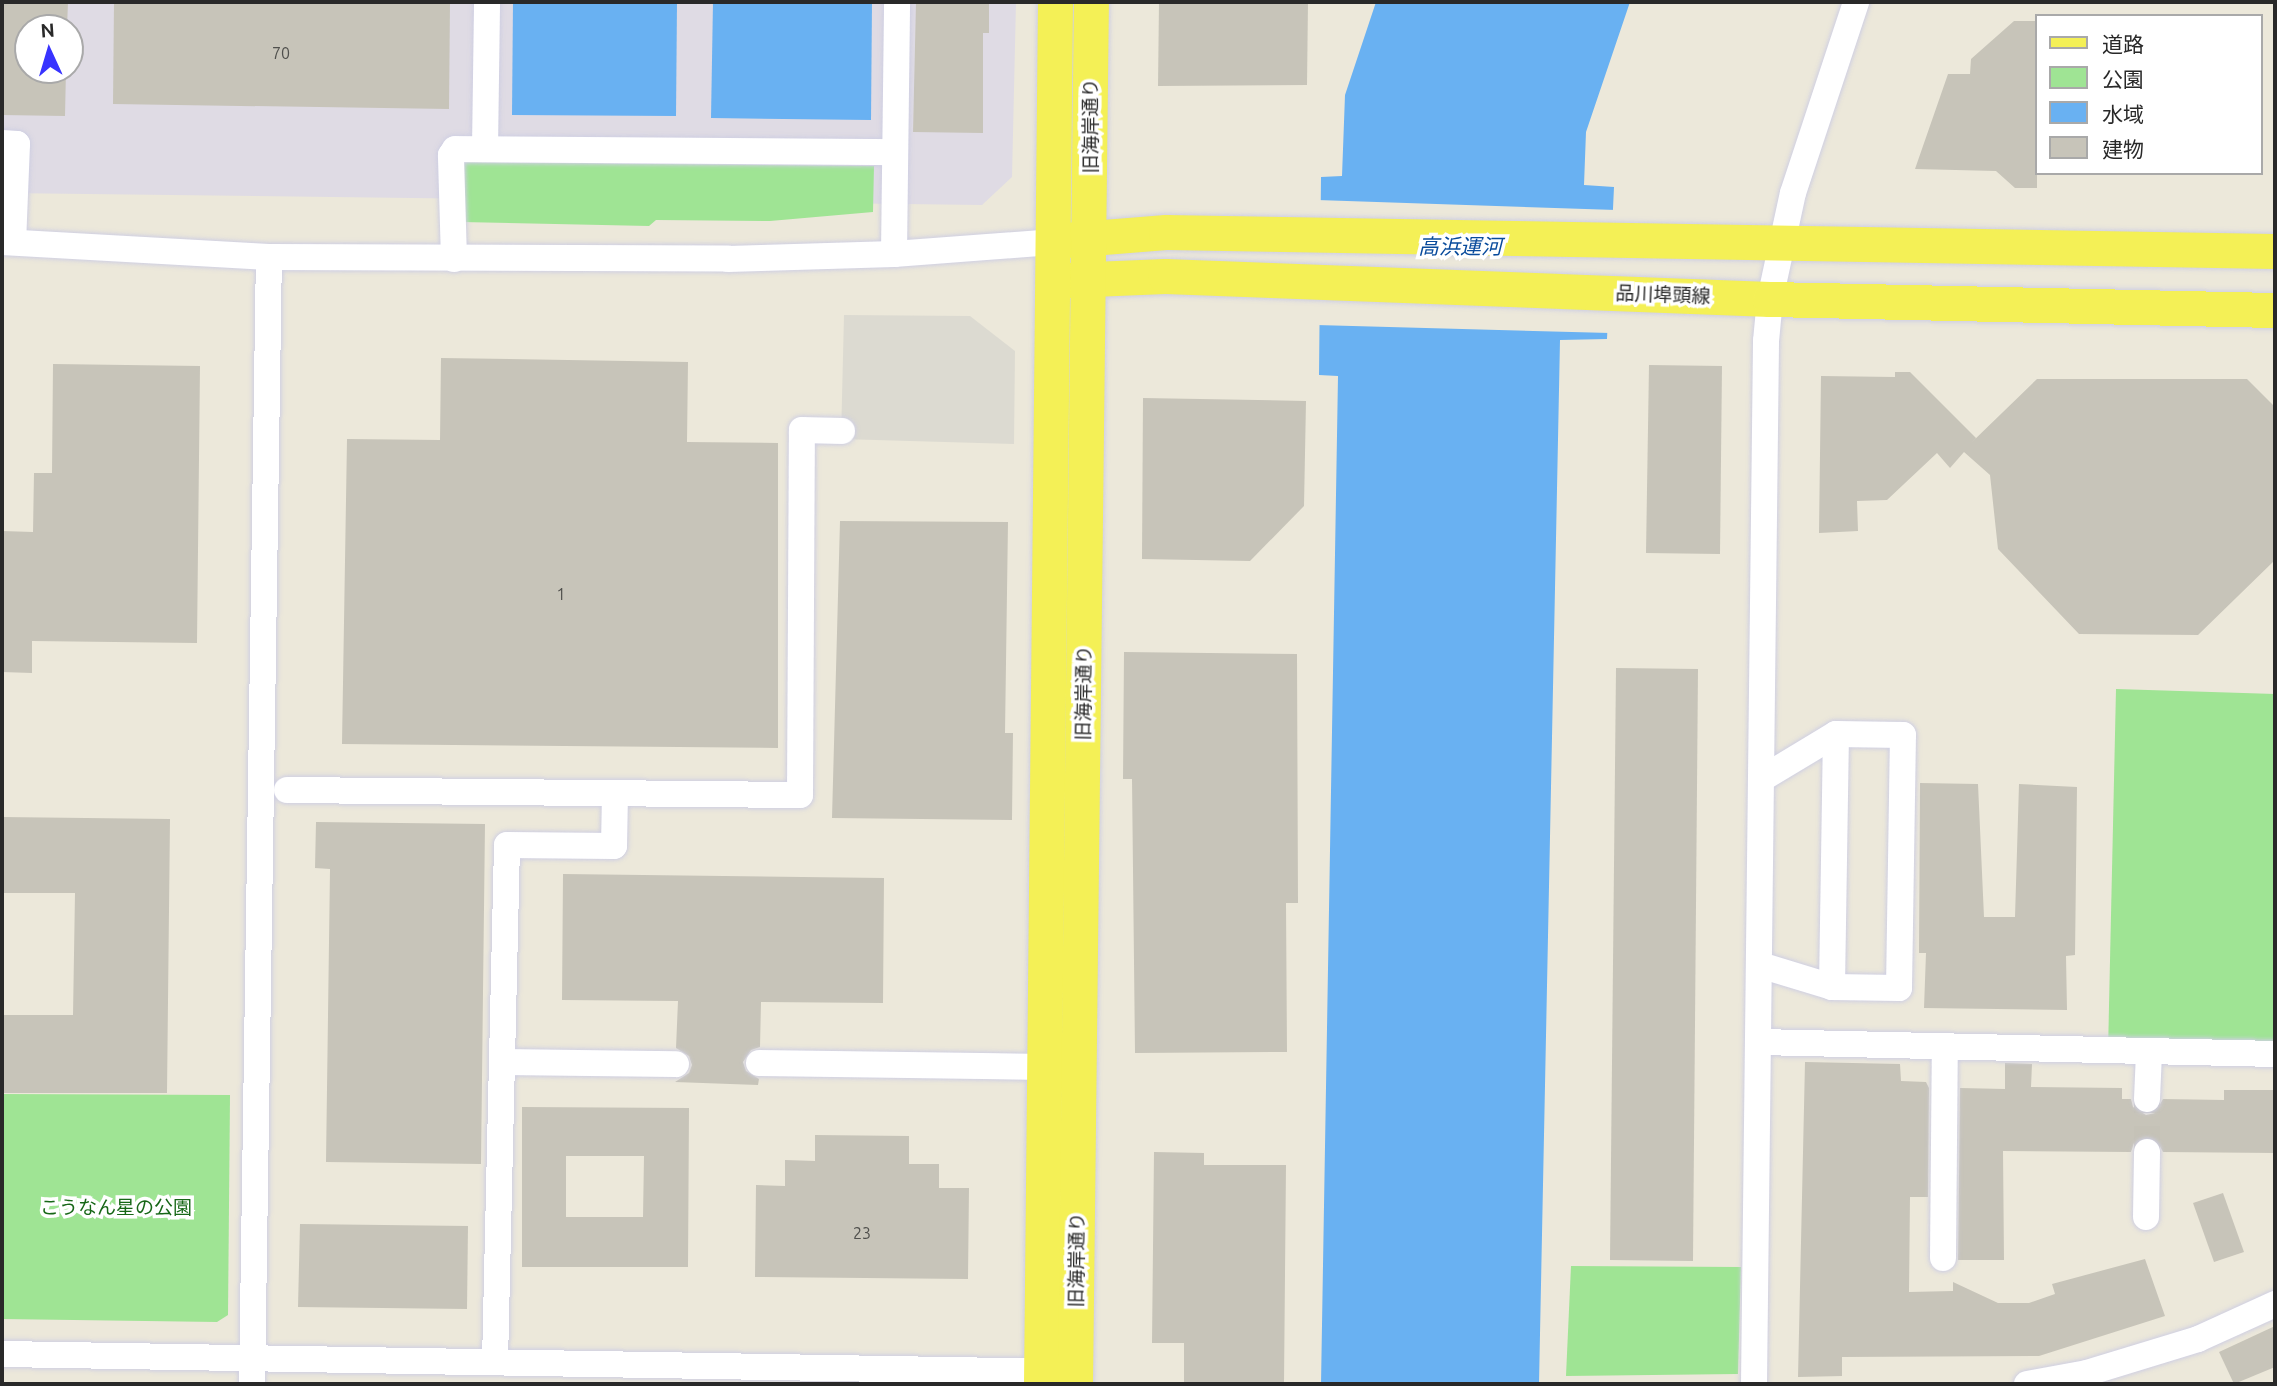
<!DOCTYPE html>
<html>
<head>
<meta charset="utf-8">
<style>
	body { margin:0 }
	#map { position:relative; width:2277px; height:1386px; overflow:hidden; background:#ece8da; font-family:Ubuntu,"Noto Sans JP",sans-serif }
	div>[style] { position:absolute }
	.industrial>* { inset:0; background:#dfdbe4 }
	.green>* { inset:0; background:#9fe494 }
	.plaza>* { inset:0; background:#dcdad1 }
	.water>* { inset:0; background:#69b1f2 }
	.pier>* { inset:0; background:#ece8da }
	.building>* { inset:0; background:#c7c4b9 }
	.minor-tunnel>* { height:26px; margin-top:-13px; transform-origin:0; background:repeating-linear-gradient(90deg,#c5c2b7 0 26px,transparent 0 39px) }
	.roads { filter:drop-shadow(0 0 2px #cfcfe2) drop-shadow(0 0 2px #cfcfe2) }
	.minor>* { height:26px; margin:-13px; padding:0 13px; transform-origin:13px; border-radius:13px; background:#fff }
	.major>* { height:35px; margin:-17.5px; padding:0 17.5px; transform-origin:17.5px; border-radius:17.5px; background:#f4f056 }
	span { translate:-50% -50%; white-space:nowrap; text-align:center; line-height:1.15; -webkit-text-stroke:7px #fff; paint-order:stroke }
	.number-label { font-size:16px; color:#50504d }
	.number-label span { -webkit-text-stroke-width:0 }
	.street-label { font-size:19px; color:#292929 }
	.park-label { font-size:19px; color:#176717 }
	.water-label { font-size:21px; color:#094b9c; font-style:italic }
	.frame { position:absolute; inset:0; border:4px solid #292929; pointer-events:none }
	.legend { position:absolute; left:2035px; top:14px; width:228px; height:161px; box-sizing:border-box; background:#fff; border:2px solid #a9a9a9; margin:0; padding:9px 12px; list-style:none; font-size:21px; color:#292929 }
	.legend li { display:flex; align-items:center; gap:14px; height:35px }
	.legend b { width:35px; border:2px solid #a9a9a9 }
	.north { position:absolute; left:14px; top:14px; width:70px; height:70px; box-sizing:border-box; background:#fff; border:2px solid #a9a9a9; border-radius:50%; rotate:356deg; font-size:19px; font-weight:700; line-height:28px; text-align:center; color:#292929 }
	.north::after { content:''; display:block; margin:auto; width:24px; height:32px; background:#3833ff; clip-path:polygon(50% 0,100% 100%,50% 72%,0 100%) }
</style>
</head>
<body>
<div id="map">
	<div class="industrial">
		<div style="clip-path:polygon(evenodd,2px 2px,1016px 2px,1012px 177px,982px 205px,2px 193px,2px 2px,28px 28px,70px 28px,70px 70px,28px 70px,28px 28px)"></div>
	</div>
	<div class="green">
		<div style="clip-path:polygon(460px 162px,874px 166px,873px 212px,770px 221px,656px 220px,649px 226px,461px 222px)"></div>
		<div style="clip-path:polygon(2116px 689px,2275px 694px,2275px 1053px,2108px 1052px)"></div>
		<div style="clip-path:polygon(2px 1094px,230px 1095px,228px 1315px,217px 1322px,2px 1319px)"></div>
		<div style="clip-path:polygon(1571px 1266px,1741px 1267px,1738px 1374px,1566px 1376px)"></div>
	</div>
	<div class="plaza">
		<div style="clip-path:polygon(844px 315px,970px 316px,1015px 351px,1014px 444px,841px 439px)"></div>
	</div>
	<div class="water">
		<div style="clip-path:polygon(513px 2px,677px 2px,676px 116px,512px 115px)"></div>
		<div style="clip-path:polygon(713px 2px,872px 2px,871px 120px,711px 118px)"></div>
		<div style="clip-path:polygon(1376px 2px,1630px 2px,1586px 132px,1584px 185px,1614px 187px,1607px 339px,1560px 340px,1539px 1384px,1321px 1384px,1338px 376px,1319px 375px,1321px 177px,1342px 176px,1345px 95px)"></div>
	</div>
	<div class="pier">
		<div style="clip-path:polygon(1317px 200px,1616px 210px,1610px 333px,1316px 325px)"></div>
	</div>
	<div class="building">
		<div style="clip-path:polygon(2px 2px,68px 2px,67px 28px,28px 28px,28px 70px,66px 70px,65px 116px,2px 115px)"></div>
		<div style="clip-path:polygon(114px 2px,450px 2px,449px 109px,113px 104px)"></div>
		<div style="clip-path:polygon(916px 2px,989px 2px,989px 33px,983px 33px,983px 133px,913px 132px)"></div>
		<div style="clip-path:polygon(1159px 2px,1308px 2px,1307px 85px,1158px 86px)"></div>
		<div style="clip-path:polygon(2014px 21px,2037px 21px,2037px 188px,2015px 188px,1996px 171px,1915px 169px,1948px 74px,1970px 74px,1971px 59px)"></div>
		<div style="clip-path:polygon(441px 358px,688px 362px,687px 442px,778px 443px,778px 748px,342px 744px,347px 439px,440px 440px)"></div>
		<div style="clip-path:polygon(53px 364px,200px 366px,197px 643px,32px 641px,32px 673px,2px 672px,2px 531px,33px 532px,34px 473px,52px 473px)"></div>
		<div style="clip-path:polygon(1649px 365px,1722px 366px,1720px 554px,1646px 553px)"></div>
		<div style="clip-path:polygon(1895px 372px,1910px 372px,1976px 438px,1971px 443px,2037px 379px,2247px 379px,2275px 407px,2275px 560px,2198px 635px,2079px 634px,1998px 549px,1990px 475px,1964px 452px,1950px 468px,1937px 453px,1887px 500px,1857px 501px,1858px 531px,1819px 533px,1821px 376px,1895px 377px)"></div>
		<div style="clip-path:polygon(1143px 398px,1306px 401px,1304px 506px,1250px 561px,1142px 559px)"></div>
		<div style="clip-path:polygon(840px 521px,1008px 522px,1005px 733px,1013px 733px,1012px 820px,832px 818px)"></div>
		<div style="clip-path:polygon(1124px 652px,1297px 654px,1298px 903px,1286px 903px,1287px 1052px,1135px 1053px,1132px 779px,1123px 779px)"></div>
		<div style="clip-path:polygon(1616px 668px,1698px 669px,1693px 1261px,1610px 1260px)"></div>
		<div style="clip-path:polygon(1920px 783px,1978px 784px,1984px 917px,2015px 917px,2019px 784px,2077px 787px,2075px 955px,2066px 956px,2067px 1010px,1924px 1008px,1926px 953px,1919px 953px)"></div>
		<div style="clip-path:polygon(2px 817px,170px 819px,167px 1093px,2px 1093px,2px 1015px,73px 1015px,75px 893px,2px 893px)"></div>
		<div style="clip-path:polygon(316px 822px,485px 824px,481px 1164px,326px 1162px,330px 869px,315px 868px)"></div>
		<div style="clip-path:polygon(563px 874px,884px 878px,883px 1003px,761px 1002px,760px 1047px,751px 1050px,743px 1062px,746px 1071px,759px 1079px,758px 1085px,675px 1082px,689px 1073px,692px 1065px,689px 1056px,676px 1048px,678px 1001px,562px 1000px)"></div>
		<div style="clip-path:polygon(1805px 1062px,1900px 1064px,1901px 1081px,1926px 1082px,1929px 1088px,1928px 1197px,1910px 1197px,1909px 1292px,1953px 1291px,1953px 1282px,1998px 1303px,2029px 1303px,2055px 1294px,2052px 1284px,2145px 1259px,2165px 1316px,2039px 1356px,1842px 1357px,1842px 1376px,1798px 1377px)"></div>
		<div style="clip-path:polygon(2005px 1063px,2032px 1064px,2031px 1087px,2122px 1088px,2122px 1099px,2131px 1099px,2133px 1107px,2146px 1115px,2155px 1113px,2163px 1099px,2224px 1100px,2224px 1090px,2275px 1090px,2275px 1153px,2163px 1152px,2156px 1139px,2147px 1136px,2134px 1143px,2131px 1152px,2003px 1151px,2004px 1260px,1958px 1260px,1960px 1088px,2005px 1089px)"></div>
		<div style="clip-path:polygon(evenodd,522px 1107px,689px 1108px,688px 1267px,522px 1267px,522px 1107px,566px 1156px,644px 1156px,643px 1217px,566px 1217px,566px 1156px)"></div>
		<div style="clip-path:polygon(815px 1135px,909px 1136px,909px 1164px,939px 1164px,939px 1188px,969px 1188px,968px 1279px,755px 1277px,756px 1185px,785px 1186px,785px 1160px,815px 1161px)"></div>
		<div style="clip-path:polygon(1154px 1152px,1204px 1153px,1204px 1165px,1286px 1165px,1284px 1384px,1184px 1384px,1184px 1343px,1152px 1343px)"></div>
		<div style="clip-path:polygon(2223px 1193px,2244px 1252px,2214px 1262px,2193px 1203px)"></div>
		<div style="clip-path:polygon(300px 1224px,468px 1226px,467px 1309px,298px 1307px)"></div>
		<div style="clip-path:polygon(2275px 1326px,2275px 1367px,2234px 1384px,2219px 1352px)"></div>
	</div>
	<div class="minor-tunnel">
		<div style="left:2147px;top:1152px;width:53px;rotate:-90deg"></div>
	</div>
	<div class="roads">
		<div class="minor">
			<div style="left:2px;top:143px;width:15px;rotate:4deg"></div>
			<div style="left:17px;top:144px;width:98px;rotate:92.3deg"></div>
			<div style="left:485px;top:149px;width:147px;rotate:-89.2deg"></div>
			<div style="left:2px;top:242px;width:267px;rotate:3.2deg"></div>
			<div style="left:269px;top:257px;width:459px;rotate:0.2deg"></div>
			<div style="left:728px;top:259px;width:166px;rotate:-1.7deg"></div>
			<div style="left:894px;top:254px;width:158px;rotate:-4.3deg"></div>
			<div style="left:894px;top:254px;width:252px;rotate:-89.3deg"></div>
			<div style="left:454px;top:259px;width:104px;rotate:-91.7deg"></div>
			<div style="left:451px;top:155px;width:7px;rotate:-56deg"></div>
			<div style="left:455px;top:149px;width:440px;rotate:0.4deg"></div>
			<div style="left:287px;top:790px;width:513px;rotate:0.56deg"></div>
			<div style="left:800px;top:795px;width:365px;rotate:-89.7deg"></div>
			<div style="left:802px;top:430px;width:40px;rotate:1.4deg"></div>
			<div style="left:1760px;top:965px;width:75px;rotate:17deg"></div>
			<div style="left:1832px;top:987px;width:67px;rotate:0.9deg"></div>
			<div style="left:1899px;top:988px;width:253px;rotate:-89.1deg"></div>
			<div style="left:1903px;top:735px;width:67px;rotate:-179.1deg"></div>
			<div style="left:1836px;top:734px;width:85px;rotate:148.9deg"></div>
			<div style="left:1832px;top:987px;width:253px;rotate:-89.1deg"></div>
			<div style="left:1759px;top:1042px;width:516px;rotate:1.33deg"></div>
			<div style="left:502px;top:1062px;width:174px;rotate:0.7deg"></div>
			<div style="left:759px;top:1063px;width:286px;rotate:0.8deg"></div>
			<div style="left:2147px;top:1099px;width:46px;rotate:-87.5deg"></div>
			<div style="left:2146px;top:1217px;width:65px;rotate:-89.1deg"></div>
			<div style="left:1943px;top:1258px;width:209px;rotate:-89.5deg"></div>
			<div style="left:2px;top:1354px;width:1058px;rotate:0.97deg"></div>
			<div style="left:495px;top:1362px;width:517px;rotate:-88.67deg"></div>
			<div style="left:507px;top:845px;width:107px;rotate:0.5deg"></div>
			<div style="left:614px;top:846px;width:53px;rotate:-88.9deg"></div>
			<div style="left:252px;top:1384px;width:1127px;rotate:-89.14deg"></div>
			<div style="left:1754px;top:1384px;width:1043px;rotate:-89.34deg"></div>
			<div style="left:1766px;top:341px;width:42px;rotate:-84.6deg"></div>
			<div style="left:1770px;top:299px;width:108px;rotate:-77.8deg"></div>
			<div style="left:1793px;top:193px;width:201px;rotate:-71.7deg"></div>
			<div style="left:2027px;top:1384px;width:61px;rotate:-10.4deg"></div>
			<div style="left:2087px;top:1373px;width:116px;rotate:-17deg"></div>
			<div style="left:2198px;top:1339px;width:85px;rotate:-24.4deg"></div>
		</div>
		<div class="major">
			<div style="left:1066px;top:240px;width:100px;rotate:-4.6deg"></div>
			<div style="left:1166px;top:232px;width:1109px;rotate:0.98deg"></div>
			<div style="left:1068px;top:280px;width:97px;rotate:-2.4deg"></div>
			<div style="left:1165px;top:276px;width:605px;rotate:2.18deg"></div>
			<div style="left:1770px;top:299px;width:505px;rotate:1.25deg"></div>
			<div style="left:1041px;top:1384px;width:1382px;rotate:-89.42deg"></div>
			<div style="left:1075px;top:1384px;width:1382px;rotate:-89.34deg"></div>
		</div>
	</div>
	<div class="number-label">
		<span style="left:281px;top:53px">70</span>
		<span style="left:561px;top:594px">1</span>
		<span style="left:862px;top:1233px">23</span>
	</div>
	<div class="street-label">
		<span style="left:1091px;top:126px;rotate:-90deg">旧海岸通り</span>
		<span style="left:1663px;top:295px;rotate:2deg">品川埠頭線</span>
		<span style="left:1084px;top:693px;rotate:-89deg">旧海岸通り</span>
		<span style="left:1077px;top:1260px;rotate:-89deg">旧海岸通り</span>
	</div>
	<div class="park-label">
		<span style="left:116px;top:1208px">こうなん星の公園</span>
	</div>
	<div class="water-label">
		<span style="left:1460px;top:246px">高浜運河</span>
	</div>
	<div class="frame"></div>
	<ul class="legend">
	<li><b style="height:9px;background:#f4f056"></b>道路</li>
	<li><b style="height:19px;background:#9fe494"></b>公園</li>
	<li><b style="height:19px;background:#69b1f2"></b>水域</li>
	<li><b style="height:19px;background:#c7c4b9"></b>建物</li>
	</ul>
	<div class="north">N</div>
</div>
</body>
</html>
